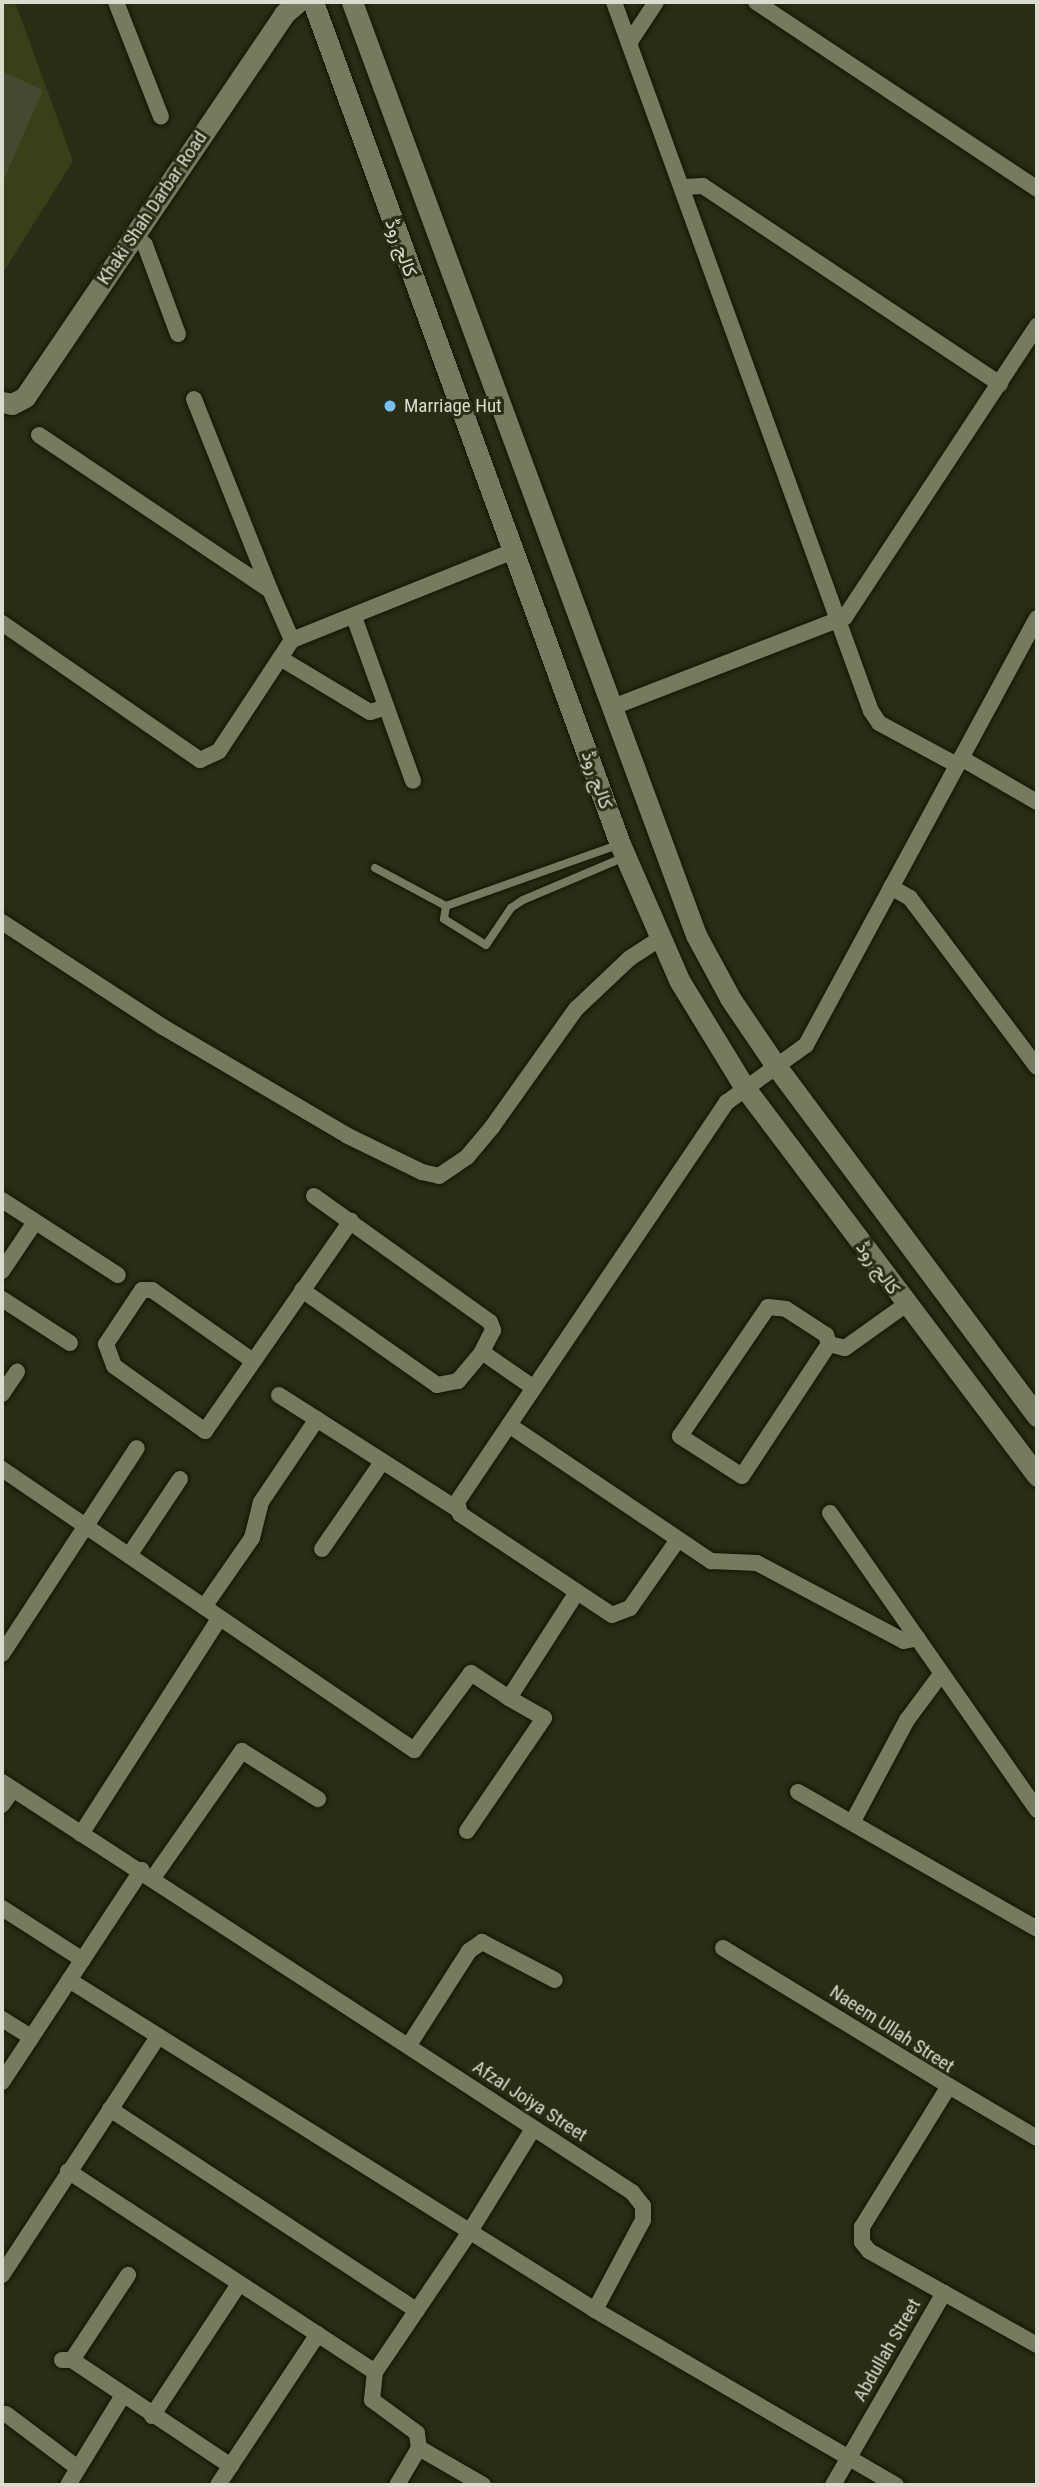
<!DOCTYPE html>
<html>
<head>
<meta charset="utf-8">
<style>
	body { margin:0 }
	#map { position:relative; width:1039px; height:2487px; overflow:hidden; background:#292d14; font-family:"Roboto Condensed",Vazirmatn,sans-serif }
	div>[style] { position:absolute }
	.green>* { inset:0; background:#394017 }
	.shadow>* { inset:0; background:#0007 }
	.building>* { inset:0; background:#44492f }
	.roads { filter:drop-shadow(0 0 2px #121501) drop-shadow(0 0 2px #121501) }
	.service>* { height:8px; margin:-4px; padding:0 4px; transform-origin:4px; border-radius:4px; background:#757b5f }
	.minor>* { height:16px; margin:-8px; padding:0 8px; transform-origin:8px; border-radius:8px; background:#757b5f }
	.tertiary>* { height:21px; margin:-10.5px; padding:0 10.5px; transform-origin:10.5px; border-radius:10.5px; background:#757b5f }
	.secondary>* { height:21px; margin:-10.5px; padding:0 10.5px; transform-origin:10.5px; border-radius:10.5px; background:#757b5f }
	.dots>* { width:19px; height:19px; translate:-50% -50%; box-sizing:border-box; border:4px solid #292d14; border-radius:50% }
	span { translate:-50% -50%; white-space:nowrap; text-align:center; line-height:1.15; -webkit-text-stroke:6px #292d14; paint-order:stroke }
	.street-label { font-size:19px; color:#d9ddce }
	.poi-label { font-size:19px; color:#d9ddce }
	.left { translate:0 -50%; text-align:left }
	.frame { position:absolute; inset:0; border:4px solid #d9ddce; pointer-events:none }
</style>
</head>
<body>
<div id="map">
	<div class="green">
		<div style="clip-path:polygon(2px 2px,15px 2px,73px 161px,2px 274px)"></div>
	</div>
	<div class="shadow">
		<div style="clip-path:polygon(2px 73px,40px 91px,2px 179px)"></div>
	</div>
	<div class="building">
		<div style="clip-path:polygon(2px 71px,43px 90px,2px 184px)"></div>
	</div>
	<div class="roads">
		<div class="service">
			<div style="left:375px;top:868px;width:81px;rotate:28.2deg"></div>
			<div style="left:446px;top:906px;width:185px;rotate:-19.6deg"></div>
			<div style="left:446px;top:906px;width:13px;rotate:99deg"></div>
			<div style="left:444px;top:919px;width:49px;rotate:31.8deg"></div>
			<div style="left:486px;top:945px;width:45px;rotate:-56deg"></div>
			<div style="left:511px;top:908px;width:14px;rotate:-34deg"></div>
			<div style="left:523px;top:900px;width:111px;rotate:-22.9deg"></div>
		</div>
		<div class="minor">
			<div style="left:116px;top:2px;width:123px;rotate:68.6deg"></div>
			<div style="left:614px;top:2px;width:754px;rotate:70.08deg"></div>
			<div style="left:871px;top:711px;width:14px;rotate:56deg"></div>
			<div style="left:879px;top:723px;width:89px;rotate:28.3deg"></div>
			<div style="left:756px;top:2px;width:338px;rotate:33.6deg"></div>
			<div style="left:629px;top:43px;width:49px;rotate:-56.6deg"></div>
			<div style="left:683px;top:187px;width:20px;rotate:-3deg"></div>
			<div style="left:703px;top:186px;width:357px;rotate:33.7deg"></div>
			<div style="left:134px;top:236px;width:14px;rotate:39deg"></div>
			<div style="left:145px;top:245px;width:95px;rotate:69.7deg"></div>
			<div style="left:194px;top:399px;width:206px;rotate:68.3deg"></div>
			<div style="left:39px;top:435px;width:278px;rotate:33.9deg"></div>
			<div style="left:270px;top:590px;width:55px;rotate:66.3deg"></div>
			<div style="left:292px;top:640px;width:238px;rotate:-21.9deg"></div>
			<div style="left:354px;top:617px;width:174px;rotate:70.2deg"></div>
			<div style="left:2px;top:623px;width:241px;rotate:34.7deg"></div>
			<div style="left:200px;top:760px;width:21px;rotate:-25deg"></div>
			<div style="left:219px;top:751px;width:133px;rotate:-56.7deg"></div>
			<div style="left:280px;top:658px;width:105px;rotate:31deg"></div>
			<div style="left:370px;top:712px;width:17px;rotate:-17deg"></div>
			<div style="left:613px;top:707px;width:249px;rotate:-21.2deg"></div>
			<div style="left:845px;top:617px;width:349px;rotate:-56.6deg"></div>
			<div style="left:961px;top:758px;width:88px;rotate:30.1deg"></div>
			<div style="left:891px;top:887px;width:22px;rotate:30deg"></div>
			<div style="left:910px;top:898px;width:211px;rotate:53.1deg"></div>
			<div style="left:2px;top:922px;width:192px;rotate:33.1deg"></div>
			<div style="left:163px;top:1027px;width:212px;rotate:30.5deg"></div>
			<div style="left:346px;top:1135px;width:85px;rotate:26deg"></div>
			<div style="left:422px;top:1172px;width:17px;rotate:13deg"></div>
			<div style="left:439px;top:1176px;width:34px;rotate:-34deg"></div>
			<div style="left:467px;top:1157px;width:39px;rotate:-50deg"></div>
			<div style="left:492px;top:1127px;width:145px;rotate:-54.6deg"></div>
			<div style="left:576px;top:1009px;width:74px;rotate:-43.4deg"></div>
			<div style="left:630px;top:958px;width:35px;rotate:-33deg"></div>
			<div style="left:314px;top:1196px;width:216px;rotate:35.6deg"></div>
			<div style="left:490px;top:1322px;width:9px;rotate:69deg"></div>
			<div style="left:493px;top:1330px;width:25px;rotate:117deg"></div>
			<div style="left:2px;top:1200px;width:138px;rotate:32.9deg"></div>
			<div style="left:2px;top:1271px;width:59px;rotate:-56deg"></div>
			<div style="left:302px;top:1290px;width:165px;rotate:35.1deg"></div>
			<div style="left:437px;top:1385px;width:21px;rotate:-11deg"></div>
			<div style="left:458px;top:1381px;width:38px;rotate:-50deg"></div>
			<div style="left:482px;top:1352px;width:63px;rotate:34.7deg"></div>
			<div style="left:2px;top:1299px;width:81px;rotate:32.9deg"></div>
			<div style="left:829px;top:1344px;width:158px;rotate:123.4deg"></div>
			<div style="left:742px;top:1476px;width:74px;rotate:-147.2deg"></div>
			<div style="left:680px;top:1436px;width:156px;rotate:-55.7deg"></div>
			<div style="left:768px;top:1307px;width:18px;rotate:6deg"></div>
			<div style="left:786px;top:1309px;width:48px;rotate:33deg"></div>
			<div style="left:826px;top:1335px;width:9px;rotate:72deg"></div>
			<div style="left:829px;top:1344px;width:16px;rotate:14deg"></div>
			<div style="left:845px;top:1348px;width:74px;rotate:-35.6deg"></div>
			<div style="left:253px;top:1361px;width:123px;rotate:-144.9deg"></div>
			<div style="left:152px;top:1290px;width:10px;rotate:180deg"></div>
			<div style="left:142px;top:1290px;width:65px;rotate:123.7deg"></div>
			<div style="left:106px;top:1344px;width:23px;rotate:70deg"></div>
			<div style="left:114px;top:1366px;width:112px;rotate:35.5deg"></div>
			<div style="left:205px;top:1431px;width:256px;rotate:-55.2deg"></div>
			<div style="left:2px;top:1394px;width:27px;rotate:-56deg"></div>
			<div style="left:279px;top:1395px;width:210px;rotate:32.6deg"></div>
			<div style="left:509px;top:1425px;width:244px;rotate:34deg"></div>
			<div style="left:711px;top:1561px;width:46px;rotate:2.5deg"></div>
			<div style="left:757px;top:1563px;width:166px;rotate:28deg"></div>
			<div style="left:904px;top:1641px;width:14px;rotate:-12deg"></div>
			<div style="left:2px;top:1469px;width:499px;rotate:34.3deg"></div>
			<div style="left:414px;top:1750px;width:96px;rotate:-53.5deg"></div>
			<div style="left:471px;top:1673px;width:45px;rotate:33.3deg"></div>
			<div style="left:830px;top:1513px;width:362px;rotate:55.1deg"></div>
			<div style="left:677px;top:1541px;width:82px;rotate:125deg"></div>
			<div style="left:630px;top:1608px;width:19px;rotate:159deg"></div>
			<div style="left:612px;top:1615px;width:182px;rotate:-146.4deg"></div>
			<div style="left:460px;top:1514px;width:12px;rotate:-104deg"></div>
			<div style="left:457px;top:1502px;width:483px;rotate:-56deg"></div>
			<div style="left:727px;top:1102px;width:97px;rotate:-35.8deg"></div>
			<div style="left:806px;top:1045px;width:485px;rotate:-61.6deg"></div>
			<div style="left:322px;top:1549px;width:106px;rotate:-55.4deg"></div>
			<div style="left:130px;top:1554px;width:90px;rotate:-56.3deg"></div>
			<div style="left:204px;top:1607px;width:84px;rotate:-55.2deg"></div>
			<div style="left:252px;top:1538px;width:37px;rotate:-76deg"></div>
			<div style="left:261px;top:1502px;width:100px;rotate:-56deg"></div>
			<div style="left:2px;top:1654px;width:246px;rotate:-56.8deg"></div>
			<div style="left:2px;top:1782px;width:752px;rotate:33.06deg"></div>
			<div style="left:632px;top:2192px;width:18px;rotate:52deg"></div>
			<div style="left:643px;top:2206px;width:14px;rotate:90deg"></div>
			<div style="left:643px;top:2220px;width:102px;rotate:118.1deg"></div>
			<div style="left:595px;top:2310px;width:348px;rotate:30.2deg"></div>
			<div style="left:798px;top:1792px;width:275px;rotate:29.8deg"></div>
			<div style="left:2px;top:1805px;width:19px;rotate:-55deg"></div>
			<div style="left:853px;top:1821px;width:115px;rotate:-61.9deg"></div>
			<div style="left:907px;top:1720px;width:57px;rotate:-53.5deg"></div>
			<div style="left:467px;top:1831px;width:137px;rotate:-55.7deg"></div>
			<div style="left:544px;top:1718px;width:40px;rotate:-150.3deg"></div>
			<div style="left:509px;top:1698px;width:126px;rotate:-57.3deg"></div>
			<div style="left:81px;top:1834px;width:255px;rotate:-57.3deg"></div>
			<div style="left:153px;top:1878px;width:155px;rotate:-55deg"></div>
			<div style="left:242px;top:1751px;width:90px;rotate:32.3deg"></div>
			<div style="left:2px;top:1908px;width:96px;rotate:32.7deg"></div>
			<div style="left:723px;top:1948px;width:265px;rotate:31.4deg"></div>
			<div style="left:949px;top:2086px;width:166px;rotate:121.7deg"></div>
			<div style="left:862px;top:2227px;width:15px;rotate:90deg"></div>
			<div style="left:862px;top:2242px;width:11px;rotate:52deg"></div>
			<div style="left:869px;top:2251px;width:193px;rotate:29.2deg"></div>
			<div style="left:69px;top:1980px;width:621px;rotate:32.1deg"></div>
			<div style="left:2px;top:2019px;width:34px;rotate:32deg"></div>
			<div style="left:409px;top:2045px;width:112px;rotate:-57.4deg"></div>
			<div style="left:469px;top:1951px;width:16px;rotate:-35deg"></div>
			<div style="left:482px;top:1942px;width:82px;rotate:27.5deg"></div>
			<div style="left:2px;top:2082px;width:254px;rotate:-56.6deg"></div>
			<div style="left:949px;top:2086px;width:102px;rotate:30.6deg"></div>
			<div style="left:110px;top:2109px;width:367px;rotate:33.3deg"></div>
			<div style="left:68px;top:2171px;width:367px;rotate:33.2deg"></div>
			<div style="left:2px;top:2275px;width:285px;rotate:-56.8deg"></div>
			<div style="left:62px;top:2360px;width:10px"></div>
			<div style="left:72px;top:2360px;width:191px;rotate:33.7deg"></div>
			<div style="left:72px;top:2360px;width:102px;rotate:-56.6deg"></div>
			<div style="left:6px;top:2414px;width:90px;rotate:36.9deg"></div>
			<div style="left:152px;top:2416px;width:158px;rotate:-56.6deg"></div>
			<div style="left:419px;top:2448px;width:74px;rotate:30deg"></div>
			<div style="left:68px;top:2485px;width:103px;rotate:-58.5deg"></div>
			<div style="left:218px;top:2485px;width:181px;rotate:-56.5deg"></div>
			<div style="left:397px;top:2485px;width:43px;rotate:-59.3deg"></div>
			<div style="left:419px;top:2448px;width:15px;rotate:-98deg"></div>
			<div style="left:417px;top:2433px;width:56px;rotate:-143.7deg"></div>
			<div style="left:372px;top:2400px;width:28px;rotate:-84deg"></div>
			<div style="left:375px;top:2372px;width:168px;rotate:-55.9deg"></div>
			<div style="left:469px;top:2233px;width:122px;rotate:-58.4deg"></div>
			<div style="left:833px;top:2485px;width:222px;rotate:-60deg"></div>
		</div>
		<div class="tertiary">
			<div style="left:2px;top:402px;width:10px;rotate:11deg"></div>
			<div style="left:12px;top:404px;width:15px;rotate:-28deg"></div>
			<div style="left:25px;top:397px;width:462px;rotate:-55.9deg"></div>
			<div style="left:284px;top:14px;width:18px;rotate:-41deg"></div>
		</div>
		<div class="secondary">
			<div style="left:313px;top:2px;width:896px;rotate:69.97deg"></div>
			<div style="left:620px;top:844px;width:148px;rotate:66.5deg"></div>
			<div style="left:679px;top:980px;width:127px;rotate:58.6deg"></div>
			<div style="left:745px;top:1088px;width:486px;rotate:53deg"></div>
			<div style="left:352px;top:2px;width:994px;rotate:69.76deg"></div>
			<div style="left:696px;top:935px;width:72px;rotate:61.6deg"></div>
			<div style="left:730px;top:998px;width:82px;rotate:55.9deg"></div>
			<div style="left:776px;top:1066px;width:437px;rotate:53.3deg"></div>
		</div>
	</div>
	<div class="dots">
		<div style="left:390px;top:406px;background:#76c0f7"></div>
	</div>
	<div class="street-label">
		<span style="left:152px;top:208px;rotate:-56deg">Khaki Shah Darbar Road</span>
		<span style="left:401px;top:248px;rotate:70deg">کالج روڈ</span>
		<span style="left:597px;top:780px;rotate:71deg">کالج روڈ</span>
		<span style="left:878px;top:1268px;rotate:54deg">کالج روڈ</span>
		<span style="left:892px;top:2029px;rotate:33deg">Naeem Ullah Street</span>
		<span style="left:530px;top:2101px;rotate:33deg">Afzal Joiya Street</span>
		<span style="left:887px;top:2350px;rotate:-60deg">Abdullah Street</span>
	</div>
	<div class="poi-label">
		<span class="left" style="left:404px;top:406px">Marriage Hut</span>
	</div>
	<div class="frame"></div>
</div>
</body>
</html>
